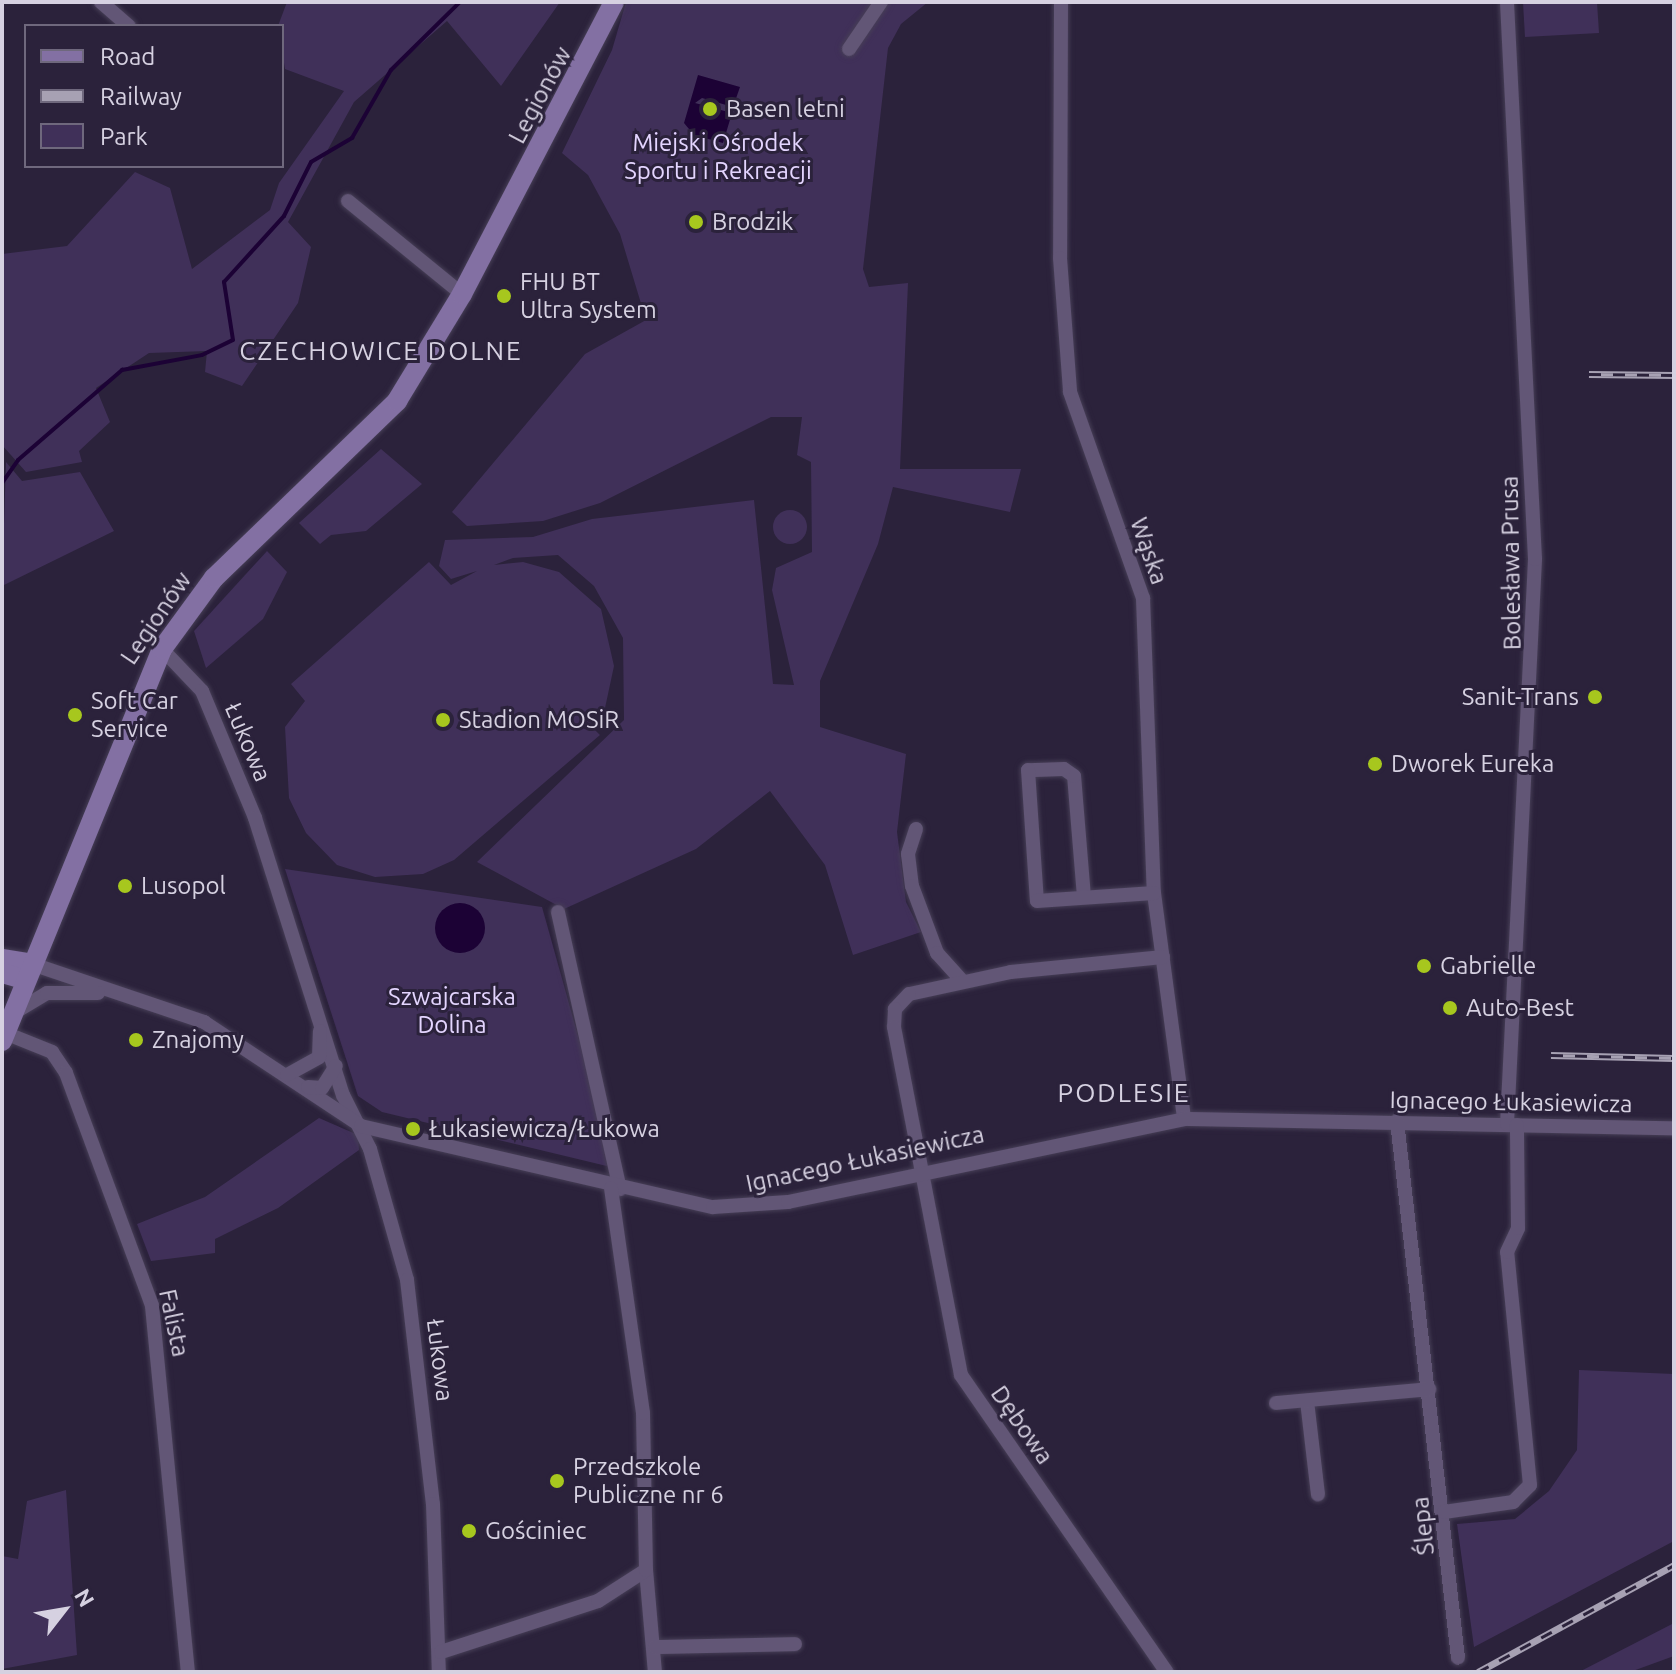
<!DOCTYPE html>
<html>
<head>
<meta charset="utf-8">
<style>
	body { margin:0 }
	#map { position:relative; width:1676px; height:1674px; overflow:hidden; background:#2b223b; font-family:Ubuntu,sans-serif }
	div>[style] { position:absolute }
	.green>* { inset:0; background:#403059 }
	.round { border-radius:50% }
	.water>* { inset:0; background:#1c0235 }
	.stream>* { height:4px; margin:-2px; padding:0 2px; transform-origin:2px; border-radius:2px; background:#1c0235 }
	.roads { filter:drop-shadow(0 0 2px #463e56) drop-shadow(0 0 2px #463e56) }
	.street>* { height:14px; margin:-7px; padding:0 7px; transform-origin:7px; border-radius:7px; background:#625676 }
	.secondary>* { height:20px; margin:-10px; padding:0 10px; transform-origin:10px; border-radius:10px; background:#8370a3 }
	.rail>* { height:7px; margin-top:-3.5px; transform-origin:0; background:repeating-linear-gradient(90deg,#2b223b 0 12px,#a7a1b3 0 24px); box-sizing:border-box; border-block:2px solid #a7a1b3 }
	.dots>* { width:22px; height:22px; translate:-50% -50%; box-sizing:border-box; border:4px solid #2b223b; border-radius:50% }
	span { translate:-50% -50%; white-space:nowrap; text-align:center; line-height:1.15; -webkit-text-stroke:6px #2b223b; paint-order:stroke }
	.street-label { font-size:24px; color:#d6d1e1 }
	.poi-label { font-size:24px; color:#d6d1e1 }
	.left { translate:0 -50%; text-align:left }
	.right { translate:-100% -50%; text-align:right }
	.park-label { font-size:24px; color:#e4d5ff }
	.neighbourhood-label { font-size:26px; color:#d6d1e1; letter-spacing:2px }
	.frame { position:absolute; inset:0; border:4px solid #d6d1e1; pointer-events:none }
	.legend { position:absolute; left:24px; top:24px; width:260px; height:144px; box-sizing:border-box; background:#2b223b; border:2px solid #6f687d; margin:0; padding:10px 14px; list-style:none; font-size:24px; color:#d6d1e1 }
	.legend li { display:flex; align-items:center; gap:16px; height:40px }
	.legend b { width:40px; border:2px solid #6f687d }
	.north { position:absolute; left:24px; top:1570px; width:80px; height:80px; -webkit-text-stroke:6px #2b223b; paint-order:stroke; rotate:59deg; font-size:22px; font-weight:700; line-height:32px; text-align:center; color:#d6d1e1 }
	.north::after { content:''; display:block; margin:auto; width:28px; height:36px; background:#d6d1e1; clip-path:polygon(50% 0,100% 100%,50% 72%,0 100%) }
</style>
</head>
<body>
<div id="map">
	<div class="green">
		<div style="clip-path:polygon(287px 2px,560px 2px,501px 86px,447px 21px,354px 102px,288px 222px,311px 247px,298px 303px,242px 386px,205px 372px,207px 351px,149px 353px,96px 388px,110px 422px,79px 451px,82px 462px,26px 472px,2px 445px,2px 254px,67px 246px,135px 172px,170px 188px,192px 269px,270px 210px,279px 183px,344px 91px,285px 69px,278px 26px)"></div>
		<div style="clip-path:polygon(626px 2px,928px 2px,901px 24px,888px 48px,863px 269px,869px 287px,908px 283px,900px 469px,1021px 469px,1010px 512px,893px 487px,878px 544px,820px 681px,820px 727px,906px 754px,897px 832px,906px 902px,921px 932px,853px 955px,825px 865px,770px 791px,696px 849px,564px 909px,477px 862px,624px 720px,623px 638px,594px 586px,558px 555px,513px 558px,494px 565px,523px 562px,559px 572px,601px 609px,614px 666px,605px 708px,591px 726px,600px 735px,454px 860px,423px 874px,375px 877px,337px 865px,306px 833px,289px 798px,285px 727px,305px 701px,291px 684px,429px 562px,451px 585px,477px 571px,451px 579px,439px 566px,445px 540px,533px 537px,592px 519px,754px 500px,773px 684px,794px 685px,772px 590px,776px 568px,812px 552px,811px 462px,797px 455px,802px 417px,771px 417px,600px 503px,543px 521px,467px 526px,452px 512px,585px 354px,646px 320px,620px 234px,588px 175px,562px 153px,612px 50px)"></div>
		<div style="clip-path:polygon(1523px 2px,1597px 2px,1599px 33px,1525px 37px)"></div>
		<div style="clip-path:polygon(381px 449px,422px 484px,366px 531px,331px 535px,320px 544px,299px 523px)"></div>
		<div style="clip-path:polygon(6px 462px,22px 481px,80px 472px,114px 531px,2px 586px)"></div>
		<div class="round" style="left:773px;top:510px;width:34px;height:34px"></div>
		<div style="clip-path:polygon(267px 551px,287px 572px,263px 619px,206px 668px,194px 631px)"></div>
		<div style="clip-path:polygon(285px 869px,542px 907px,615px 1168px,382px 1112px,358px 1096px)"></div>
		<div style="clip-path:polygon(319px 1118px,358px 1135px,359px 1150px,278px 1208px,215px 1239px,215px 1253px,151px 1261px,137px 1224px,205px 1197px)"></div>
		<div style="clip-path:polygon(1579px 1370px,1674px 1374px,1674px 1541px,1474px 1647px,1457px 1524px,1515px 1519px,1549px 1491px,1577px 1450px)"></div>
		<div style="clip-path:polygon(66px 1490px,77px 1655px,2px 1669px,2px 1556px,18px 1559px,27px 1501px)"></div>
		<div style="clip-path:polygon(1674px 1623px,1674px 1656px,1630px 1672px,1579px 1672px)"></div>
	</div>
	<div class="water">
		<div style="clip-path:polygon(698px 75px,740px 87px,733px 107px,702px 98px,695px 103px,732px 113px,723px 143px,694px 135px,684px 123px)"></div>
		<div class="round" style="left:435px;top:903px;width:50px;height:50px"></div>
	</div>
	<div class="stream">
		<div style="left:2px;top:483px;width:28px;rotate:-55deg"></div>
		<div style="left:18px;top:460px;width:138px;rotate:-40.9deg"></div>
		<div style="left:122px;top:370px;width:81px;rotate:-10.6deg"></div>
		<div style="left:202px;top:355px;width:34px;rotate:-26deg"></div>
		<div style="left:233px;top:340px;width:59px;rotate:-98.8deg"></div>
		<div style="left:224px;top:282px;width:89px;rotate:-47.7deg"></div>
		<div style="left:284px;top:216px;width:60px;rotate:-63.4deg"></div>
		<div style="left:311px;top:162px;width:48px;rotate:-30.3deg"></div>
		<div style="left:352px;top:138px;width:78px;rotate:-60.2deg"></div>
		<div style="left:391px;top:70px;width:97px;rotate:-44.6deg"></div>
	</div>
	<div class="roads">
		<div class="street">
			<div style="left:101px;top:2px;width:37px;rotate:41deg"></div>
			<div style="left:1061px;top:2px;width:256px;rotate:90.2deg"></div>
			<div style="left:1060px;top:258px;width:134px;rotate:85.7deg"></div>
			<div style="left:1070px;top:392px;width:219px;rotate:70.5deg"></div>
			<div style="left:1143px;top:598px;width:295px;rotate:87.9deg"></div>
			<div style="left:1154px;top:893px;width:228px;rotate:82.4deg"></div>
			<div style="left:849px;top:49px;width:57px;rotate:-55.8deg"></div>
			<div style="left:348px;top:201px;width:147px;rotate:39.2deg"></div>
			<div style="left:162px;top:649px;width:58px;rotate:46.4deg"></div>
			<div style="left:202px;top:691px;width:138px;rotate:67.3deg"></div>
			<div style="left:255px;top:818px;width:291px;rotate:72.4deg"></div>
			<div style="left:343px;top:1095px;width:60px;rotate:63.4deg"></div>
			<div style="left:370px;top:1149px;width:136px;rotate:74.2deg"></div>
			<div style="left:407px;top:1280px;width:226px;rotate:83.4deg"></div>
			<div style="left:433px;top:1504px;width:168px;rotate:88deg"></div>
			<div style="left:916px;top:829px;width:26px;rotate:108deg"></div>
			<div style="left:908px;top:854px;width:32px;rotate:83deg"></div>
			<div style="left:912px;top:886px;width:72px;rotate:69.5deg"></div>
			<div style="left:937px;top:953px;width:38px;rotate:48deg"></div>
			<div style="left:1084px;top:897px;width:121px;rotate:-94.7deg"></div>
			<div style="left:1074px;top:776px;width:12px;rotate:-145deg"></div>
			<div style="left:1064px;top:769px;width:36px;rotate:178deg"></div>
			<div style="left:1028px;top:770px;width:131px;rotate:86.1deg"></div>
			<div style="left:1037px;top:901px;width:117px;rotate:-3.9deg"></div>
			<div style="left:558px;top:912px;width:284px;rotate:77.4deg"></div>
			<div style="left:1163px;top:957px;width:153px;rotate:174.4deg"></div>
			<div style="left:1011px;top:972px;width:104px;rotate:167.8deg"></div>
			<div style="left:909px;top:994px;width:21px;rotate:133deg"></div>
			<div style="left:895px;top:1009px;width:18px;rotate:93deg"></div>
			<div style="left:894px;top:1027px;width:354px;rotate:79.1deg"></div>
			<div style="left:961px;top:1375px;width:361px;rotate:55.3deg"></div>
			<div style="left:32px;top:964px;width:182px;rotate:18.6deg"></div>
			<div style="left:204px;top:1022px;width:188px;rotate:33.5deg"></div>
			<div style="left:361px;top:1126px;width:361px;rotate:13deg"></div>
			<div style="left:713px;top:1207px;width:75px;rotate:-3.8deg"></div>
			<div style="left:788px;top:1202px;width:405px;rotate:-11.8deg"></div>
			<div style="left:1184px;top:1119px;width:490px;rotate:1.1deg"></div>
			<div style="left:17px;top:1011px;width:35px;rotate:-31deg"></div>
			<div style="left:47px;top:993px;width:51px"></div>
			<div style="left:5px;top:1033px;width:51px;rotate:22deg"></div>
			<div style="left:52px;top:1052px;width:25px;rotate:56deg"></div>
			<div style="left:66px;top:1073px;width:248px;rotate:69.7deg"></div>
			<div style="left:152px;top:1306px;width:368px;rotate:84.4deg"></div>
			<div style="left:287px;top:1075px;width:37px;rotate:-29deg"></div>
			<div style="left:319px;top:1057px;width:26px;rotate:-88deg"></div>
			<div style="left:308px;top:1087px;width:14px;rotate:4deg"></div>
			<div style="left:322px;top:1088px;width:26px;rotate:-58deg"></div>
			<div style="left:1397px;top:1121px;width:540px;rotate:83.52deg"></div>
			<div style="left:1507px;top:1124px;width:566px;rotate:-87.16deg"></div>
			<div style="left:1535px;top:559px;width:558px;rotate:-92.88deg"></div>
			<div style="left:1307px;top:1401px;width:94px;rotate:83.3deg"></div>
			<div style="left:1276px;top:1403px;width:154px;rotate:-5.2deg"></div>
			<div style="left:1444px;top:1512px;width:70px;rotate:-8.2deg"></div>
			<div style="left:1513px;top:1502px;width:24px;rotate:-45deg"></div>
			<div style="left:1530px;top:1485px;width:234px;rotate:-95.6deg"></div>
			<div style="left:1507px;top:1252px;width:26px;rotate:-65deg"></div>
			<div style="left:1518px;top:1228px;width:103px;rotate:-90.6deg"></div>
			<div style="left:646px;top:1570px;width:102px;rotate:85deg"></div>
			<div style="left:655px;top:1647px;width:140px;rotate:-1.2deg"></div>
			<div style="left:441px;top:1652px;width:165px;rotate:-18deg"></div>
			<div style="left:598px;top:1601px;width:57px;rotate:-32.9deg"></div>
			<div style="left:646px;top:1570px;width:157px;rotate:-91.1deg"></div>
			<div style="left:643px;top:1413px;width:227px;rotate:-98.1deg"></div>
		</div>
		<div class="secondary">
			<div style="left:2px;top:959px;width:30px;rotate:9deg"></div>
			<div style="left:2px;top:973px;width:25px;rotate:16deg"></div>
			<div style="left:2px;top:1041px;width:423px;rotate:-67.8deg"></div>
			<div style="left:162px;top:649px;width:88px;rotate:-53.8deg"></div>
			<div style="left:214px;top:578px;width:255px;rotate:-44deg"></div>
			<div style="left:397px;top:401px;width:125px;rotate:-58.7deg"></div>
			<div style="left:462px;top:294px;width:329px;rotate:-62.5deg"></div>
		</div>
	</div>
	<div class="rail">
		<div style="left:1589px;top:374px;width:85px;rotate:0.7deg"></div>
		<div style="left:1551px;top:1055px;width:123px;rotate:1.4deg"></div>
		<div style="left:1478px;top:1672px;width:223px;rotate:-28.6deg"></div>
	</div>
	<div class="dots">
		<div style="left:710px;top:109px;background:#a7c71e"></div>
		<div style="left:696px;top:222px;background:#a7c71e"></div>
		<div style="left:504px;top:296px;background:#a7c71e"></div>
		<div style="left:1595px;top:697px;background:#a7c71e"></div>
		<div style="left:75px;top:715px;background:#a7c71e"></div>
		<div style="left:443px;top:720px;background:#a7c71e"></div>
		<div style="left:1375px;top:764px;background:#a7c71e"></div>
		<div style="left:125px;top:886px;background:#a7c71e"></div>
		<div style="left:1424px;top:966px;background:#a7c71e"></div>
		<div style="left:1450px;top:1008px;background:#a7c71e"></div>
		<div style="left:136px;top:1040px;background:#a7c71e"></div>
		<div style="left:413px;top:1129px;background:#a7c71e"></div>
		<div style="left:557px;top:1481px;background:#a7c71e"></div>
		<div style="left:469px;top:1531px;background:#a7c71e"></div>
	</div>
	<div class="street-label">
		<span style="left:540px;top:95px;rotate:-62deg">Legionów</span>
		<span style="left:1149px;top:551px;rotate:71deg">Wąska</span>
		<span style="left:1511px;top:563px;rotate:-91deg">Bolesława Prusa</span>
		<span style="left:156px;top:618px;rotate:-56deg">Legionów</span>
		<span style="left:248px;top:742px;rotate:67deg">Łukowa</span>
		<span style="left:1511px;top:1102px;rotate:1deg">Ignacego Łukasiewicza</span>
		<span style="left:865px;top:1159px;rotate:-12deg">Ignacego Łukasiewicza</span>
		<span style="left:174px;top:1323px;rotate:78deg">Falista</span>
		<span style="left:440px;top:1360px;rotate:83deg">Łukowa</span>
		<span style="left:1022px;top:1425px;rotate:55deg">Dębowa</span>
		<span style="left:1423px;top:1526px;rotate:-96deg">Ślepa</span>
	</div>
	<div class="poi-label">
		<span class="left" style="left:726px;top:109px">Basen letni</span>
		<span class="left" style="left:712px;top:222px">Brodzik</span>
		<span class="left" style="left:520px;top:296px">FHU BT<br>Ultra System</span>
		<span class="right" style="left:1579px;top:697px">Sanit-Trans</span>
		<span class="left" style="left:91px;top:715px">Soft Car<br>Service</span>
		<span class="left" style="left:459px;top:720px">Stadion MOSiR</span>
		<span class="left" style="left:1391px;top:764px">Dworek Eureka</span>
		<span class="left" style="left:141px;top:886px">Lusopol</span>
		<span class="left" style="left:1440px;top:966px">Gabrielle</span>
		<span class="left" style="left:1466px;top:1008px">Auto-Best</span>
		<span class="left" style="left:152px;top:1040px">Znajomy</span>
		<span class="left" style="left:429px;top:1129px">Łukasiewicza/Łukowa</span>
		<span class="left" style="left:573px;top:1481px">Przedszkole<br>Publiczne nr 6</span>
		<span class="left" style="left:485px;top:1531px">Gościniec</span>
	</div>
	<div class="park-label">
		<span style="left:718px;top:157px">Miejski Ośrodek<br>Sportu i Rekreacji</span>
		<span style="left:452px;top:1011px">Szwajcarska<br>Dolina</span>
	</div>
	<div class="neighbourhood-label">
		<span style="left:381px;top:351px">CZECHOWICE DOLNE</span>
		<span style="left:1124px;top:1093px">PODLESIE</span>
	</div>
	<div class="frame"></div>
	<ul class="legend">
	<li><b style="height:10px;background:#8370a3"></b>Road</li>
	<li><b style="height:10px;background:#a7a1b3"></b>Railway</li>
	<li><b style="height:22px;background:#403059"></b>Park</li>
	</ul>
	<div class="north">N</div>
</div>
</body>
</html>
